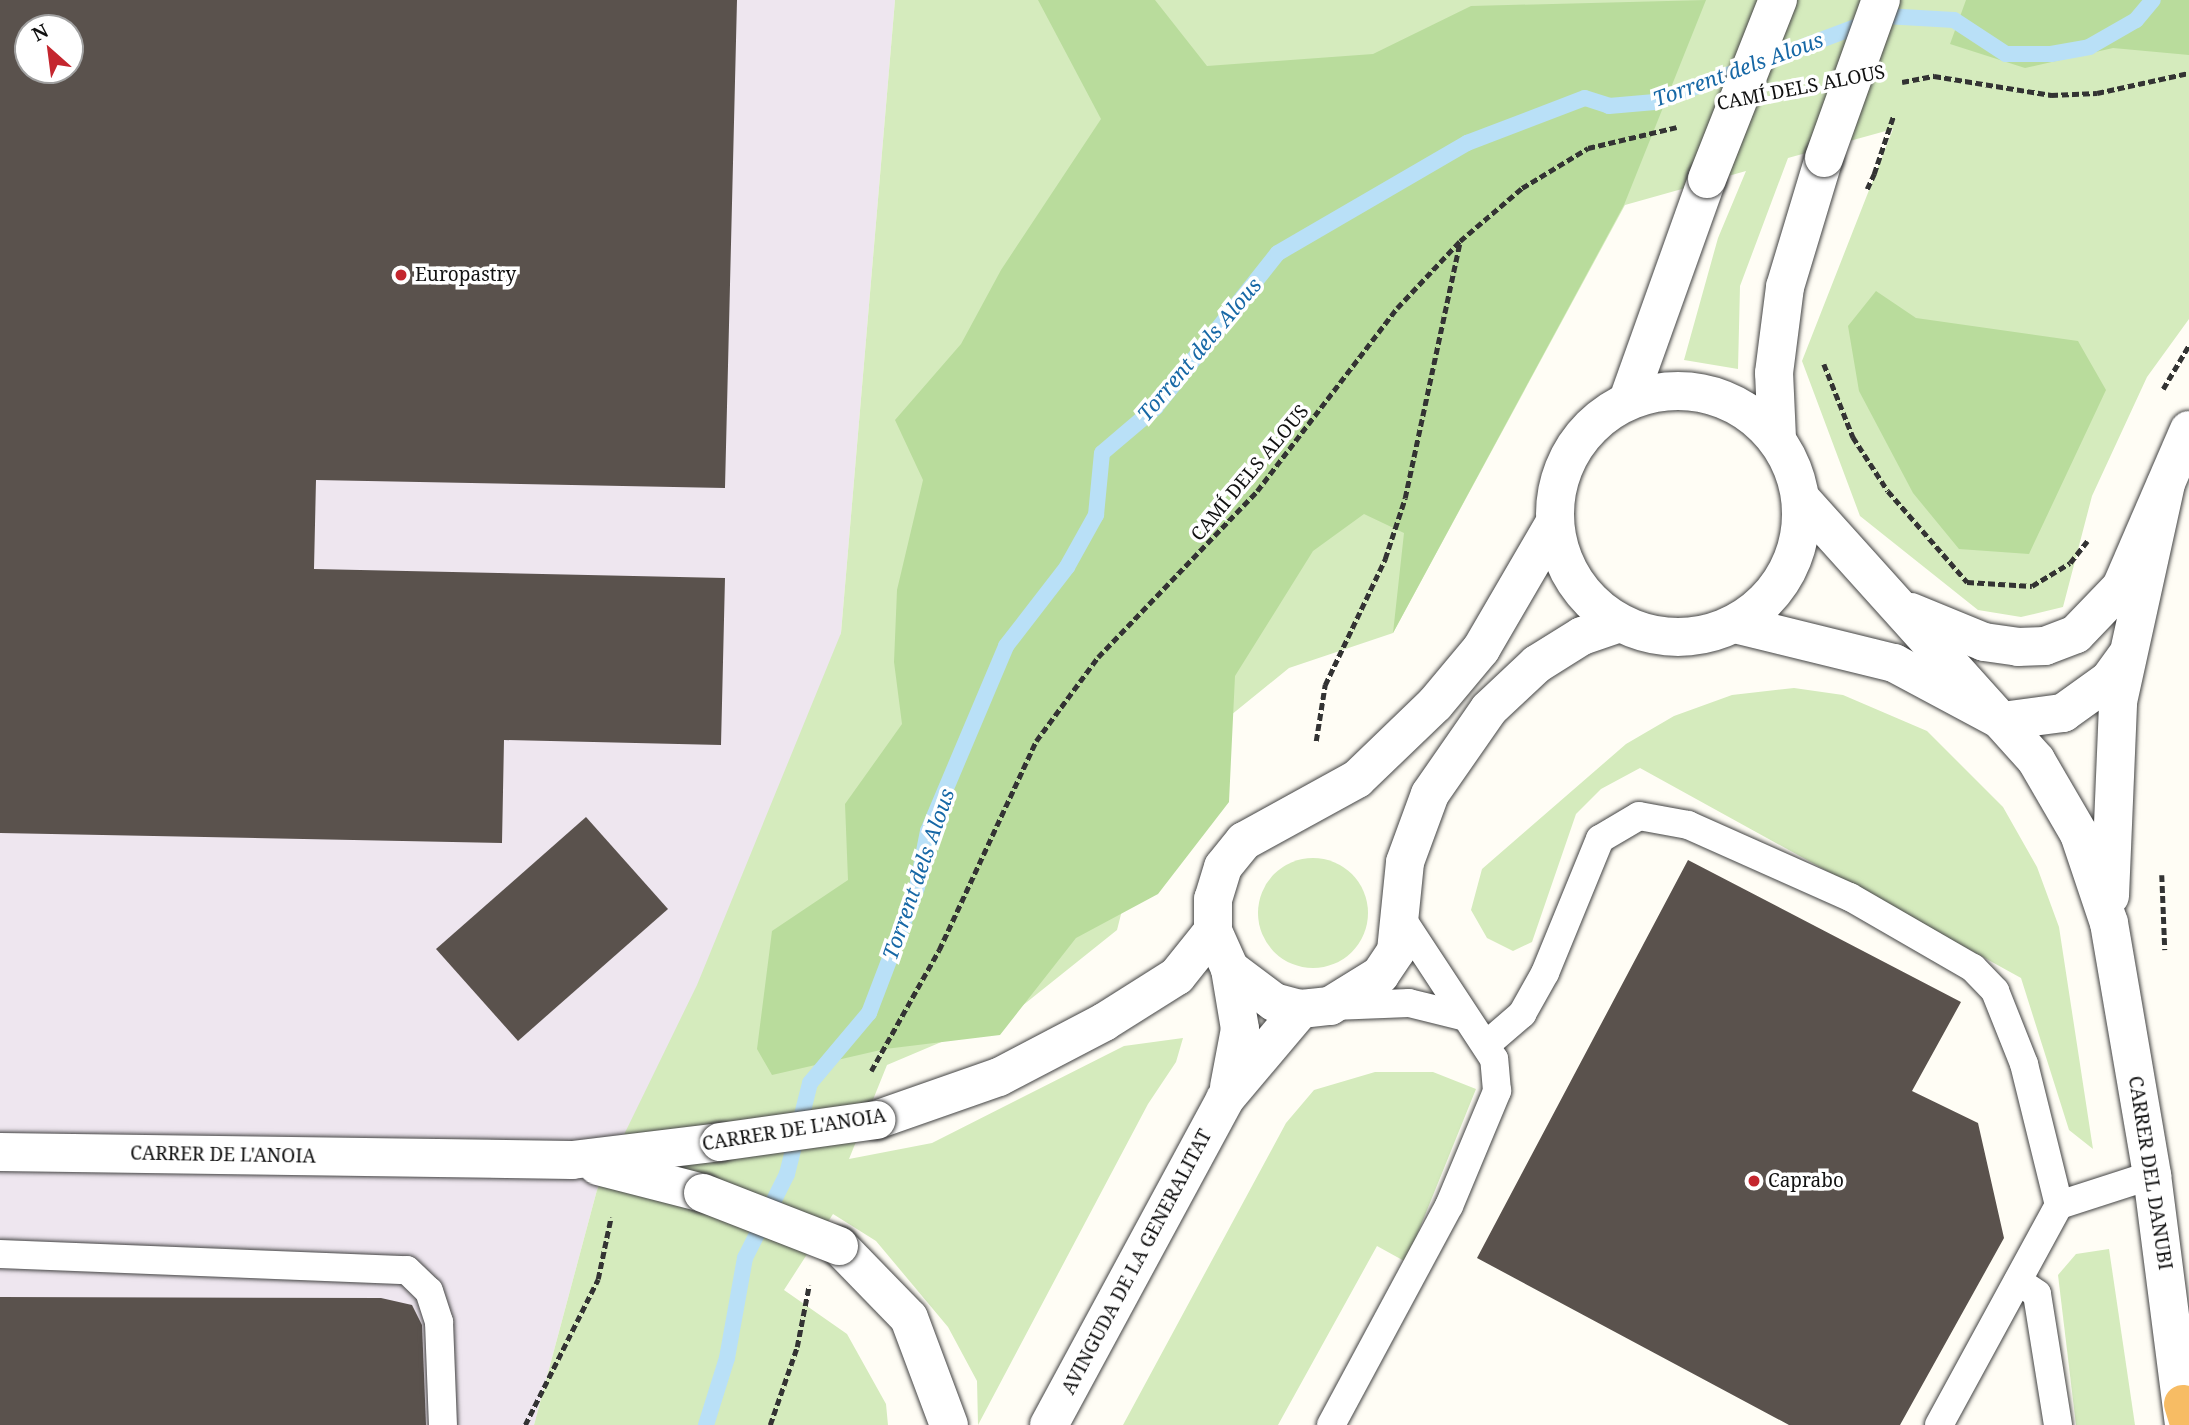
<!DOCTYPE html>
<html>
<head>
<meta charset="utf-8">
<style>
	body { margin:0 }
	#map { position:relative; width:2189px; height:1425px; overflow:hidden; background:#fffdf5; font-family:"Noto Serif",serif }
	div>[style] { position:absolute }
	.industrial>* { inset:0; background:#eee6ef }
	.green>* { inset:0; background:#d5ebbd }
	.round { border-radius:50% }
	.forest>* { inset:0; background:#b9dc9c }
	.stream>* { height:16px; margin:-8px; padding:0 8px; transform-origin:8px; border-radius:8px; background:#b9e0f7 }
	.building>* { inset:0; background:#5a524d }
	.path>* { height:4.5px; margin-top:-2.25px; transform-origin:0; background:repeating-linear-gradient(90deg,#333 0 7px,transparent 0 10.5px) }
	.roads { filter:drop-shadow(0 0 2px #444) drop-shadow(0 0 2px #444) }
	.service>* { height:28px; margin:-14px; padding:0 14px; transform-origin:14px; border-radius:14px; background:#fff }
	.minor>* { height:38px; margin:-19px; padding:0 19px; transform-origin:19px; border-radius:19px; background:#fff }
	.tertiary>* { height:38px; margin:-19px; padding:0 19px; transform-origin:19px; border-radius:19px; background:#fff }
	.tertiary>.ring { margin:-19px; padding:0; box-sizing:content-box; background:none; border:38px solid #fff; border-radius:50% }
	.trunk>* { height:38px; margin:-19px; padding:0 19px; transform-origin:19px; border-radius:19px; background:#f7bc64 }
	.path-bridge>* { height:4.5px; margin-top:-2.25px; transform-origin:0; background:repeating-linear-gradient(90deg,#333 0 7px,transparent 0 10.5px) }
	.bridges { filter:drop-shadow(0 0 2px #444) drop-shadow(0 0 2px #444) }
	.minor-bridge>* { height:38px; margin:-19px; padding:0 19px; transform-origin:19px; border-radius:19px; background:#fff }
	.tertiary-bridge>* { height:38px; margin:-19px; padding:0 19px; transform-origin:19px; border-radius:19px; background:#fff }
	.dots>* { width:19px; height:19px; translate:-50% -50%; box-sizing:border-box; border:4px solid #fff; border-radius:50% }
	span { translate:-50% -50%; white-space:nowrap; text-align:center; line-height:1.15; -webkit-text-stroke:7px #fff; paint-order:stroke }
	.street-label { font-size:19px; color:#111 }
	.poi-label { font-size:19px; color:#111 }
	.left { translate:0 -50%; text-align:left }
	.water-label { font-size:21px; color:#1768a6; font-style:italic }
	.north { position:absolute; left:14px; top:14px; width:70px; height:70px; box-sizing:border-box; background:#fff; border:2px solid #a0a0a0; border-radius:50%; rotate:332deg; font-size:19px; font-weight:700; line-height:28px; text-align:center; color:#111 }
	.north::after { content:''; display:block; margin:auto; width:24px; height:32px; background:#c4262e; clip-path:polygon(50% 0,100% 100%,50% 72%,0 100%) }
</style>
</head>
<body>
<div id="map">
	<div class="industrial">
		<div style="clip-path:polygon(evenodd,0 0,895px 0,841px 633px,786px 820px,597px 1190px,534px 1425px,0 1425px,0 0,28px 28px,70px 28px,70px 70px,28px 70px,28px 28px)"></div>
	</div>
	<div class="green">
		<div style="clip-path:polygon(895px 0,2189px 0,2189px 319px,2147px 377px,2092px 496px,2063px 607px,2021px 617px,1978px 610px,1860px 516px,1802px 361px,1893px 129px,1788px 158px,1740px 286px,1738px 369px,1684px 360px,1718px 238px,1746px 171px,1625px 205px,1393px 633px,1289px 668px,1156px 776px,1117px 930px,1017px 1010px,887px 1065px,849px 1159px,932px 1143px,1124px 1046px,1183px 1038px,1176px 1062px,1148px 1104px,978px 1425px,977px 1381px,948px 1327px,876px 1241px,833px 1214px,784px 1290px,847px 1334px,886px 1404px,888px 1425px,534px 1425px,597px 1190px,697px 985px,841px 633px)"></div>
		<div style="clip-path:polygon(1794px 688px,1843px 695px,1927px 731px,2003px 807px,2037px 867px,2059px 927px,2093px 1149px,2069px 1130px,2021px 978px,1640px 768px,1601px 789px,1576px 814px,1532px 942px,1513px 951px,1487px 938px,1471px 910px,1482px 869px,1626px 744px,1674px 716px,1732px 695px)"></div>
		<div class="round" style="left:1258px;top:858px;width:110px;height:110px"></div>
		<div style="clip-path:polygon(1375px 1072px,1433px 1072px,1476px 1089px,1406px 1262px,1377px 1246px,1278px 1425px,1123px 1425px,1286px 1123px,1314px 1090px)"></div>
		<div style="clip-path:polygon(2109px 1249px,2135px 1425px,2076px 1425px,2058px 1275px,2076px 1254px)"></div>
	</div>
	<div class="forest">
		<div style="clip-path:polygon(1038px 0,1155px 0,1207px 66px,1373px 54px,1471px 6px,1706px 0,1624px 205px,1393px 633px,1404px 533px,1364px 514px,1313px 551px,1235px 676px,1229px 802px,1158px 894px,1076px 938px,1000px 1035px,885px 1049px,772px 1075px,757px 1049px,772px 931px,848px 880px,845px 804px,902px 724px,894px 662px,897px 590px,923px 480px,895px 420px,961px 344px,1001px 270px,1101px 119px)"></div>
		<div style="clip-path:polygon(1966px 0,2189px 0,2189px 55px,2113px 48px,2025px 68px,1950px 44px)"></div>
		<div style="clip-path:polygon(1876px 291px,1916px 318px,2078px 341px,2106px 390px,2029px 554px,1959px 549px,1913px 493px,1859px 391px,1848px 326px)"></div>
	</div>
	<div class="stream">
		<div style="left:706px;top:1425px;width:70px;rotate:-72.6deg"></div>
		<div style="left:727px;top:1358px;width:102px;rotate:-79.8deg"></div>
		<div style="left:745px;top:1258px;width:94px;rotate:-63.4deg"></div>
		<div style="left:787px;top:1174px;width:94px;rotate:-75.8deg"></div>
		<div style="left:810px;top:1083px;width:92px;rotate:-49.9deg"></div>
		<div style="left:869px;top:1013px;width:135px;rotate:-69.1deg"></div>
		<div style="left:917px;top:887px;width:57px;rotate:-78.9deg"></div>
		<div style="left:928px;top:831px;width:201px;rotate:-67.1deg"></div>
		<div style="left:1006px;top:646px;width:100px;rotate:-52.3deg"></div>
		<div style="left:1067px;top:567px;width:60px;rotate:-60.9deg"></div>
		<div style="left:1096px;top:515px;width:62px;rotate:-84.5deg"></div>
		<div style="left:1102px;top:453px;width:70px;rotate:-40.3deg"></div>
		<div style="left:1155px;top:408px;width:198px;rotate:-51.6deg"></div>
		<div style="left:1278px;top:253px;width:219px;rotate:-30.2deg"></div>
		<div style="left:1467px;top:143px;width:126px;rotate:-20.9deg"></div>
		<div style="left:1585px;top:98px;width:25px;rotate:18deg"></div>
		<div style="left:1609px;top:106px;width:46px;rotate:-5deg"></div>
		<div style="left:1655px;top:102px;width:246px;rotate:-20.5deg"></div>
		<div style="left:1885px;top:16px;width:69px;rotate:3.3deg"></div>
		<div style="left:1954px;top:20px;width:62px;rotate:33.2deg"></div>
		<div style="left:2006px;top:54px;width:45px"></div>
		<div style="left:2051px;top:54px;width:39px;rotate:-10deg"></div>
		<div style="left:2089px;top:47px;width:54px;rotate:-29.9deg"></div>
		<div style="left:2136px;top:20px;width:26px;rotate:-50deg"></div>
	</div>
	<div class="building">
		<div style="clip-path:polygon(evenodd,0 0,737px 0,725px 488px,316px 480px,314px 569px,725px 578px,721px 745px,504px 740px,502px 843px,0 833px,0 0,28px 28px,70px 28px,70px 70px,28px 70px,28px 28px)"></div>
		<div style="clip-path:polygon(586px 817px,668px 909px,518px 1041px,436px 949px)"></div>
		<div style="clip-path:polygon(1688px 860px,1961px 1002px,1912px 1091px,1978px 1123px,2004px 1238px,1900px 1425px,1789px 1425px,1477px 1258px)"></div>
		<div style="clip-path:polygon(0 1297px,381px 1298px,412px 1305px,422px 1325px,426px 1425px,0 1425px)"></div>
	</div>
	<div class="path">
		<div style="left:1902px;top:82px;width:33px;rotate:-11deg"></div>
		<div style="left:1934px;top:76px;width:119px;rotate:9.2deg"></div>
		<div style="left:2051px;top:95px;width:46px;rotate:-2.5deg"></div>
		<div style="left:2097px;top:93px;width:94px;rotate:-12.3deg"></div>
		<div style="left:1867px;top:189px;width:17px;rotate:-65deg"></div>
		<div style="left:1824px;top:364px;width:79px;rotate:68.3deg"></div>
		<div style="left:1853px;top:437px;width:64px;rotate:57.1deg"></div>
		<div style="left:1888px;top:491px;width:121px;rotate:49deg"></div>
		<div style="left:1967px;top:582px;width:65px;rotate:3.5deg"></div>
		<div style="left:2032px;top:586px;width:44px;rotate:-31.2deg"></div>
		<div style="left:2070px;top:563px;width:28px;rotate:-52deg"></div>
		<div style="left:2163px;top:389px;width:51px;rotate:-59.4deg"></div>
		<div style="left:1316px;top:741px;width:57px;rotate:-80.9deg"></div>
		<div style="left:1325px;top:685px;width:140px;rotate:-64.5deg"></div>
		<div style="left:1385px;top:559px;width:64px;rotate:-71.8deg"></div>
		<div style="left:1405px;top:498px;width:263px;rotate:-77.9deg"></div>
		<div style="left:2162px;top:875px;width:75px;rotate:87.7deg"></div>
		<div style="left:871px;top:1071px;width:139px;rotate:-60.7deg"></div>
		<div style="left:939px;top:950px;width:230px;rotate:-65.1deg"></div>
		<div style="left:1036px;top:741px;width:104px;rotate:-53.6deg"></div>
		<div style="left:1098px;top:657px;width:230px;rotate:-46.2deg"></div>
		<div style="left:1257px;top:491px;width:230px;rotate:-52.6deg"></div>
		<div style="left:1397px;top:308px;width:92px;rotate:-46.8deg"></div>
		<div style="left:1460px;top:241px;width:82px;rotate:-40.5deg"></div>
		<div style="left:1522px;top:188px;width:77px;rotate:-31.2deg"></div>
		<div style="left:1588px;top:148px;width:91px;rotate:-13.3deg"></div>
		<div style="left:525px;top:1425px;width:163px;rotate:-63.4deg"></div>
		<div style="left:598px;top:1279px;width:63px;rotate:-78.2deg"></div>
		<div style="left:770px;top:1425px;width:83px;rotate:-70.9deg"></div>
		<div style="left:797px;top:1347px;width:63px;rotate:-79deg"></div>
	</div>
	<div class="roads">
		<div class="service">
			<div style="left:1333px;top:1006px;width:76px;rotate:-2.3deg"></div>
			<div style="left:1409px;top:1003px;width:55px;rotate:13.8deg"></div>
			<div style="left:1486px;top:1045px;width:48px;rotate:-40.7deg"></div>
			<div style="left:1522px;top:1014px;width:47px;rotate:-60.7deg"></div>
			<div style="left:1545px;top:973px;width:145px;rotate:-67.7deg"></div>
			<div style="left:1600px;top:839px;width:45px;rotate:-30.5deg"></div>
			<div style="left:1639px;top:816px;width:50px;rotate:10.4deg"></div>
			<div style="left:1688px;top:825px;width:177px;rotate:24deg"></div>
			<div style="left:1850px;top:897px;width:142px;rotate:30deg"></div>
			<div style="left:1973px;top:968px;width:32px;rotate:46deg"></div>
			<div style="left:1995px;top:991px;width:79px;rotate:68.3deg"></div>
			<div style="left:2024px;top:1064px;width:145px;rotate:76.1deg"></div>
			<div style="left:0;top:1254px;width:407px;rotate:2.3deg"></div>
			<div style="left:407px;top:1270px;width:30px;rotate:44deg"></div>
			<div style="left:429px;top:1291px;width:33px;rotate:72deg"></div>
			<div style="left:439px;top:1322px;width:103px;rotate:87.8deg"></div>
			<div style="left:2018px;top:1281px;width:23px;rotate:34deg"></div>
			<div style="left:2037px;top:1294px;width:133px;rotate:80.9deg"></div>
			<div style="left:1331px;top:1425px;width:249px;rotate:-61.7deg"></div>
			<div style="left:1449px;top:1206px;width:125px;rotate:-67.3deg"></div>
			<div style="left:1497px;top:1091px;width:32px;rotate:-95deg"></div>
			<div style="left:1494px;top:1059px;width:164px;rotate:-123.3deg"></div>
			<div style="left:1939px;top:1425px;width:251px;rotate:-61.4deg"></div>
			<div style="left:2059px;top:1205px;width:98px;rotate:-17.9deg"></div>
		</div>
		<div class="minor">
			<div style="left:1802px;top:500px;width:350px;rotate:48deg"></div>
			<div style="left:2036px;top:760px;width:86px;rotate:59.8deg"></div>
			<div style="left:2079px;top:834px;width:94px;rotate:71.4deg"></div>
			<div style="left:2109px;top:923px;width:256px;rotate:80.3deg"></div>
			<div style="left:2152px;top:1175px;width:252px;rotate:82.7deg"></div>
			<div style="left:1911px;top:612px;width:79px;rotate:22.3deg"></div>
			<div style="left:1984px;top:642px;width:34px;rotate:8deg"></div>
			<div style="left:2018px;top:647px;width:27px;rotate:-2deg"></div>
			<div style="left:2045px;top:646px;width:33px;rotate:-21deg"></div>
			<div style="left:2076px;top:634px;width:65px;rotate:-46.2deg"></div>
			<div style="left:2121px;top:587px;width:171px;rotate:-66.6deg"></div>
			<div style="left:1735px;top:624px;width:164px;rotate:13.8deg"></div>
			<div style="left:1894px;top:663px;width:123px;rotate:28.2deg"></div>
			<div style="left:2002px;top:721px;width:62px;rotate:-7.5deg"></div>
			<div style="left:2063px;top:713px;width:57px;rotate:-35.7deg"></div>
			<div style="left:2109px;top:680px;width:29px;rotate:-54deg"></div>
			<div style="left:2110px;top:896px;width:194px;rotate:-87.6deg"></div>
			<div style="left:2118px;top:702px;width:223px;rotate:-77.6deg"></div>
			<div style="left:876px;top:1120px;width:130px;rotate:-19.3deg"></div>
			<div style="left:999px;top:1077px;width:119px;rotate:-27.6deg"></div>
			<div style="left:1104px;top:1022px;width:86px;rotate:-32.2deg"></div>
			<div style="left:1177px;top:976px;width:58px;rotate:-51.3deg"></div>
			<div style="left:0;top:1152px;width:572px;rotate:0.8deg"></div>
			<div style="left:572px;top:1160px;width:149px;rotate:-6.9deg"></div>
			<div style="left:598px;top:1166px;width:108px;rotate:14.4deg"></div>
			<div style="left:839px;top:1246px;width:100px;rotate:45.8deg"></div>
			<div style="left:909px;top:1318px;width:114px;rotate:69.5deg"></div>
		</div>
		<div class="tertiary">
			<div class="ring" style="left:1555px;top:391px;width:208px;height:208px"></div>
			<div style="left:1628px;top:400px;width:235px;rotate:-70.3deg"></div>
			<div style="left:1777px;top:438px;width:65px;rotate:-92.6deg"></div>
			<div style="left:1774px;top:373px;width:87px;rotate:-82.7deg"></div>
			<div style="left:1785px;top:287px;width:135px;rotate:-73.2deg"></div>
			<div style="left:1555px;top:522px;width:147px;rotate:120.2deg"></div>
			<div style="left:1481px;top:649px;width:72px;rotate:129.9deg"></div>
			<div style="left:1435px;top:704px;width:108px;rotate:136.1deg"></div>
			<div style="left:1357px;top:779px;width:129px;rotate:151.2deg"></div>
			<div style="left:1244px;top:841px;width:33px;rotate:129deg"></div>
			<div style="left:1223px;top:867px;width:34px;rotate:107deg"></div>
			<div style="left:1213px;top:899px;width:32px;rotate:90deg"></div>
			<div style="left:1213px;top:931px;width:42px;rotate:65.9deg"></div>
			<div style="left:1230px;top:969px;width:55px;rotate:36.9deg"></div>
			<div style="left:1274px;top:1002px;width:28px;rotate:15deg"></div>
			<div style="left:1301px;top:1009px;width:29px;rotate:-6deg"></div>
			<div style="left:1330px;top:1006px;width:59px;rotate:-31.8deg"></div>
			<div style="left:1380px;top:975px;width:29px;rotate:-56deg"></div>
			<div style="left:1396px;top:951px;width:89px;rotate:-84.2deg"></div>
			<div style="left:1405px;top:862px;width:72px;rotate:-69.8deg"></div>
			<div style="left:1430px;top:794px;width:103px;rotate:-55.2deg"></div>
			<div style="left:1489px;top:709px;width:66px;rotate:-43.2deg"></div>
			<div style="left:1537px;top:664px;width:53px;rotate:-31.9deg"></div>
			<div style="left:1582px;top:636px;width:40px;rotate:-18.9deg"></div>
			<div style="left:1229px;top:1087px;width:59px;rotate:-79.3deg"></div>
			<div style="left:1240px;top:1029px;width:61px;rotate:-99.5deg"></div>
			<div style="left:1049px;top:1425px;width:370px;rotate:-61.6deg"></div>
			<div style="left:1225px;top:1099px;width:118px;rotate:-49.8deg"></div>
		</div>
		<div class="trunk">
			<div style="left:2183px;top:1404px;width:21px;rotate:73deg"></div>
		</div>
	</div>
	<div class="path-bridge">
		<div style="left:1874px;top:174px;width:60px;rotate:-71.6deg"></div>
	</div>
	<div class="bridges">
		<div class="minor-bridge">
			<div style="left:720px;top:1142px;width:158px;rotate:-8deg"></div>
			<div style="left:703px;top:1193px;width:146px;rotate:21.3deg"></div>
		</div>
		<div class="tertiary-bridge">
			<div style="left:1824px;top:158px;width:168px;rotate:-70.2deg"></div>
			<div style="left:1707px;top:179px;width:193px;rotate:-68.4deg"></div>
		</div>
	</div>
	<div class="dots">
		<div style="left:401px;top:275px;background:#c4262e"></div>
		<div style="left:1754px;top:1181px;background:#c4262e"></div>
	</div>
	<div class="street-label">
		<span style="left:1801px;top:88px;rotate:-11deg">CAMÍ DELS ALOUS</span>
		<span style="left:1250px;top:473px;rotate:-50deg">CAMÍ DELS ALOUS</span>
		<span style="left:794px;top:1130px;rotate:-9deg">CARRER DE L'ANOIA</span>
		<span style="left:223px;top:1155px;rotate:1deg">CARRER DE L'ANOIA</span>
		<span style="left:2150px;top:1173px;rotate:81deg">CARRER DEL DANUBI</span>
		<span style="left:1137px;top:1262px;rotate:-62deg">AVINGUDA DE LA GENERALITAT</span>
	</div>
	<div class="poi-label">
		<span class="left" style="left:415px;top:275px">Europastry</span>
		<span class="left" style="left:1768px;top:1181px">Caprabo</span>
	</div>
	<div class="water-label">
		<span style="left:1738px;top:69px;rotate:-20deg">Torrent dels Alous</span>
		<span style="left:1199px;top:349px;rotate:-50deg">Torrent dels Alous</span>
		<span style="left:918px;top:874px;rotate:-71deg">Torrent dels Alous</span>
	</div>
	<div class="north">N</div>
</div>
</body>
</html>
